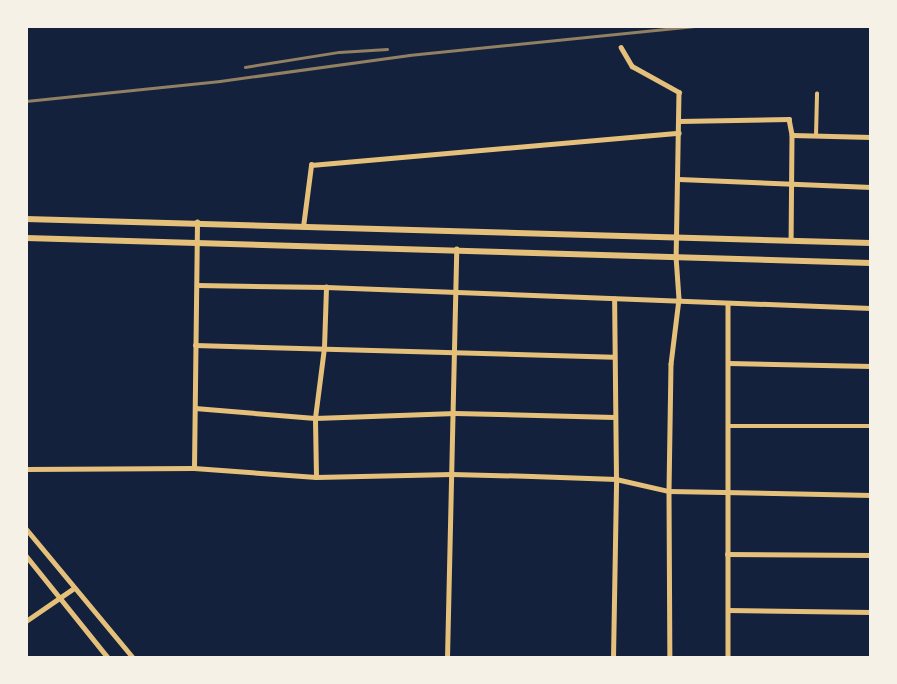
<!DOCTYPE html>
<html>
<head>
<meta charset="utf-8">
<style>
	body { margin:0 }
	#map { position:relative; width:897px; height:684px; overflow:hidden; background:#14213d; font-family:"Noto Sans",sans-serif }
	div>[style] { position:absolute }
	.pedestrian>* { height:3.5px; margin:-1.75px; padding:0 1.75px; transform-origin:1.75px; border-radius:1.75px; background:#e5c07b }
	.minor>* { height:4.5px; margin:-2.25px; padding:0 2.25px; transform-origin:2.25px; border-radius:2.25px; background:#e5c07b }
	.tertiary>* { height:5px; margin:-2.5px; padding:0 2.5px; transform-origin:2.5px; border-radius:2.5px; background:#e5c07b }
	.primary>* { height:6px; margin:-3px; padding:0 3px; transform-origin:3px; border-radius:3px; background:#e5c07b }
	.rail>* { height:2.5px; margin:-1.25px; padding:0 1.25px; transform-origin:1.25px; border-radius:1.25px; background:#918062 }
	span { translate:-50% -50%; white-space:nowrap; text-align:center; line-height:1.15; -webkit-text-stroke:6px #f6f1e7; paint-order:stroke }
	.frame { position:absolute; inset:0; border:28px solid #f6f1e7; pointer-events:none }
</style>
</head>
<body>
<div id="map">
	<div class="pedestrian">
		<div style="left:816px;top:136px;width:42px;rotate:-88.6deg"></div>
	</div>
	<div class="minor">
		<div style="left:621px;top:47px;width:22px;rotate:60deg"></div>
		<div style="left:632px;top:66px;width:54px;rotate:29deg"></div>
		<div style="left:679px;top:92px;width:164px;rotate:91deg"></div>
		<div style="left:676px;top:256px;width:43px;rotate:86deg"></div>
		<div style="left:679px;top:299px;width:65px;rotate:97deg"></div>
		<div style="left:671px;top:364px;width:127px;rotate:90.9deg"></div>
		<div style="left:669px;top:491px;width:167px;rotate:89.7deg"></div>
		<div style="left:679px;top:121px;width:110px;rotate:-1deg"></div>
		<div style="left:789px;top:119px;width:16px;rotate:79deg"></div>
		<div style="left:792px;top:135px;width:105px;rotate:90.5deg"></div>
		<div style="left:792px;top:135px;width:79px;rotate:1.5deg"></div>
		<div style="left:679px;top:179px;width:192px;rotate:2.4deg"></div>
		<div style="left:303px;top:227px;width:63px;rotate:-82.6deg"></div>
		<div style="left:311px;top:165px;width:369px;rotate:-5deg"></div>
		<div style="left:197px;top:285px;width:129px;rotate:0.9deg"></div>
		<div style="left:326px;top:287px;width:545px;rotate:2.21deg"></div>
		<div style="left:728px;top:303px;width:355px;rotate:90deg"></div>
		<div style="left:195px;top:345px;width:418px;rotate:1.6deg"></div>
		<div style="left:729px;top:363px;width:142px;rotate:1.2deg"></div>
		<div style="left:195px;top:408px;width:120px;rotate:4.8deg"></div>
		<div style="left:315px;top:418px;width:140px;rotate:-2deg"></div>
		<div style="left:455px;top:413px;width:159px;rotate:1.4deg"></div>
		<div style="left:729px;top:426px;width:142px"></div>
		<div style="left:194px;top:468px;width:246px;rotate:-89.3deg"></div>
		<div style="left:26px;top:469px;width:168px;rotate:-0.3deg"></div>
		<div style="left:194px;top:468px;width:122px;rotate:4.2deg"></div>
		<div style="left:316px;top:477px;width:136px;rotate:-1.3deg"></div>
		<div style="left:452px;top:474px;width:80px;rotate:1.4deg"></div>
		<div style="left:532px;top:476px;width:84px;rotate:2deg"></div>
		<div style="left:616px;top:479px;width:54px;rotate:12.8deg"></div>
		<div style="left:669px;top:491px;width:202px;rotate:1.1deg"></div>
		<div style="left:316px;top:477px;width:59px;rotate:-91deg"></div>
		<div style="left:315px;top:418px;width:71px;rotate:-82.7deg"></div>
		<div style="left:324px;top:348px;width:61px;rotate:-88.1deg"></div>
		<div style="left:727px;top:554px;width:144px;rotate:0.4deg"></div>
		<div style="left:728px;top:610px;width:143px;rotate:0.8deg"></div>
		<div style="left:26px;top:621px;width:58px;rotate:-34.5deg"></div>
		<div style="left:447px;top:658px;width:409px;rotate:-88.7deg"></div>
		<div style="left:613px;top:658px;width:179px;rotate:-89deg"></div>
		<div style="left:616px;top:479px;width:180px;rotate:-90.6deg"></div>
	</div>
	<div class="tertiary">
		<div style="left:26px;top:529px;width:168px;rotate:50.3deg"></div>
		<div style="left:26px;top:556px;width:131px;rotate:51.2deg"></div>
	</div>
	<div class="primary">
		<div style="left:26px;top:219px;width:845px;rotate:1.63deg"></div>
		<div style="left:26px;top:238px;width:845px;rotate:1.69deg"></div>
	</div>
	<div class="rail">
		<div style="left:245px;top:67px;width:95px;rotate:-9.1deg"></div>
		<div style="left:339px;top:52px;width:48px;rotate:-3.6deg"></div>
		<div style="left:26px;top:101px;width:195px;rotate:-5.9deg"></div>
		<div style="left:220px;top:81px;width:191px;rotate:-7.8deg"></div>
		<div style="left:409px;top:55px;width:287px;rotate:-5.8deg"></div>
	</div>
	<div class="frame"></div>
</div>
</body>
</html>
